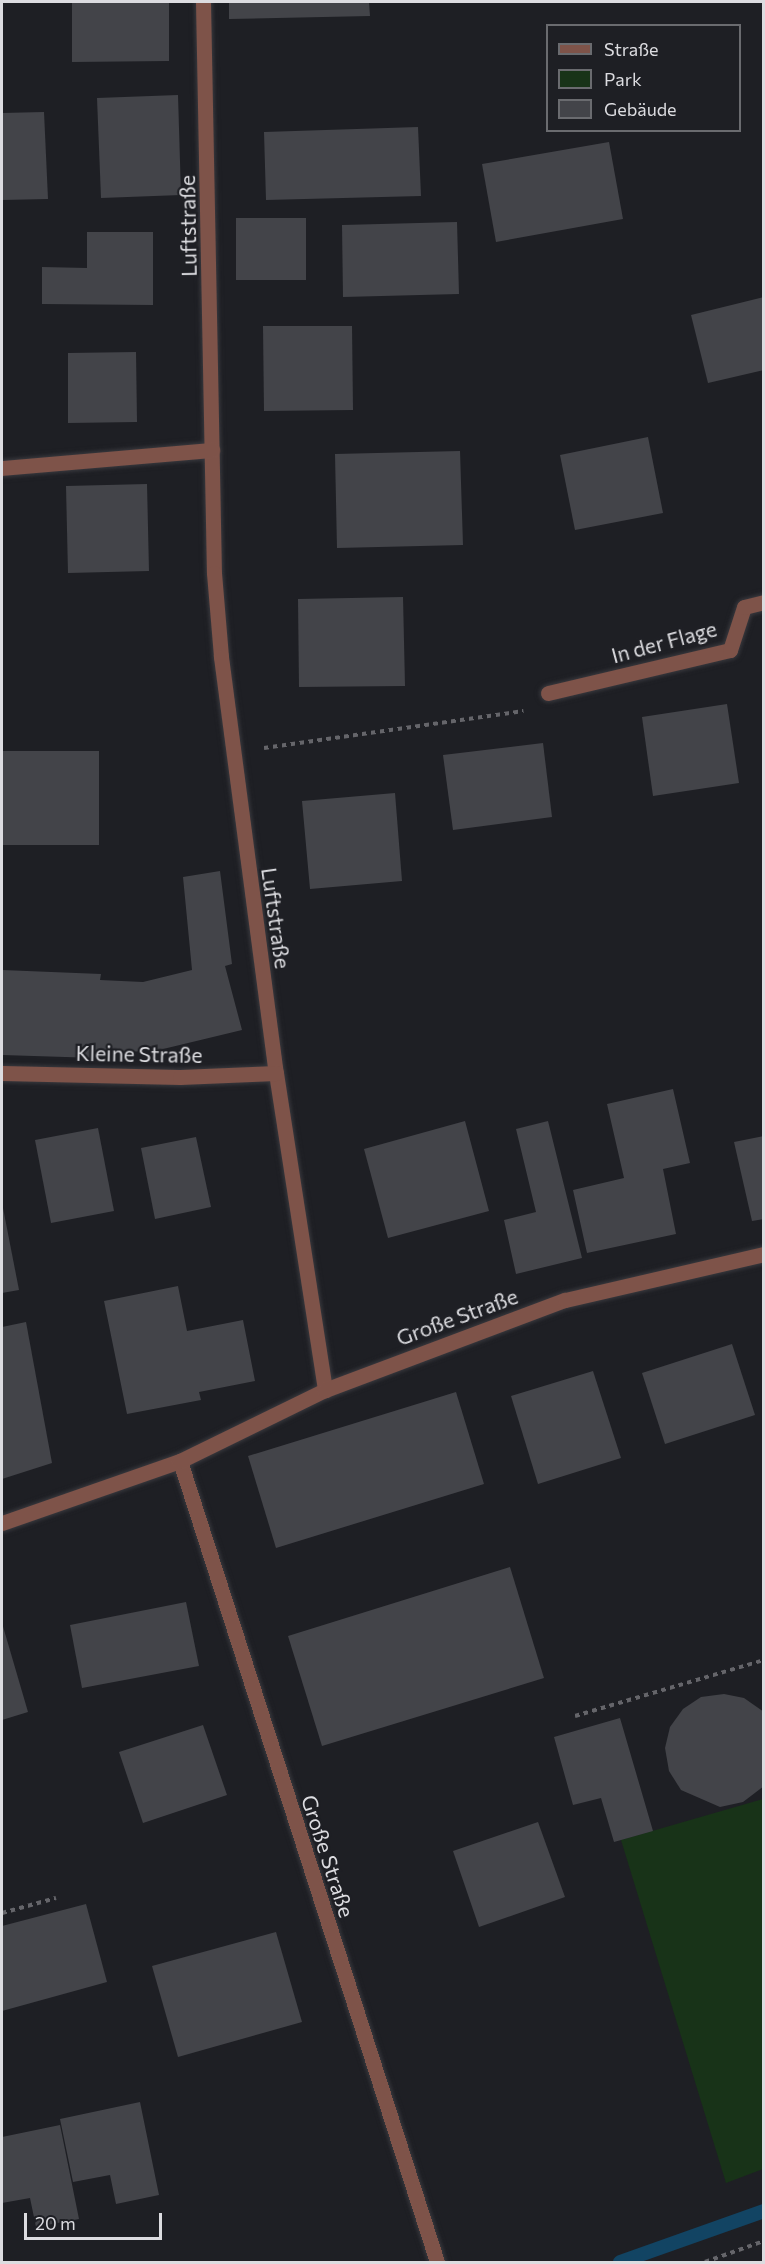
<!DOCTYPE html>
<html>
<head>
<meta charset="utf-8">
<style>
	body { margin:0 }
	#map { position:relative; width:765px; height:2264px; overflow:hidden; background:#1e1f24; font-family:Commissioner,sans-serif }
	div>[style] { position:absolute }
	.green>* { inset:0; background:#183318 }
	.stream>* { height:14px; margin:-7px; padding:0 7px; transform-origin:7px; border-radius:7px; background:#124463 }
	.building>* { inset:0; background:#434449 }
	.path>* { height:4px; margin-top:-2px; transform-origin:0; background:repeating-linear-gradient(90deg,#65656a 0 4.5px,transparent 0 9px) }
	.roads { filter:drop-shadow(0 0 2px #39393e) drop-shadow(0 0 2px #39393e) }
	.minor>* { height:15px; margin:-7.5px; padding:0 7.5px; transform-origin:7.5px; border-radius:7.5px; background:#7e5349 }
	span { translate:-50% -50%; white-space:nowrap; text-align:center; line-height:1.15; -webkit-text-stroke:4.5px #1e1f24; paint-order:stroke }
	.street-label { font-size:21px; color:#dcdce0 }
	.frame { position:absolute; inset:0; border:3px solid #dcdce0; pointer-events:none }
	.legend { position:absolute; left:546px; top:24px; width:195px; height:108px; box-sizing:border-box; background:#1e1f24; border:2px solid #6a6b6f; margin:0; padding:8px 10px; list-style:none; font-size:18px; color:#dcdce0 }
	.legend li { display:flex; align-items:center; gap:12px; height:30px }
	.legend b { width:30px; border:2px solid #6a6b6f }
	.scale { position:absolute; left:24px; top:2213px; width:138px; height:27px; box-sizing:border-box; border:3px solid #dcdce0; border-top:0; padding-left:8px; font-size:18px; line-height:21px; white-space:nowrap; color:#dcdce0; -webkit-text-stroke:4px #1e1f24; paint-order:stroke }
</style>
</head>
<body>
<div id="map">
	<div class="green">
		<div style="clip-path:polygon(763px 1799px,763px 2169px,726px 2183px,621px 1840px)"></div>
	</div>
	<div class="stream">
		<div style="left:620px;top:2262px;width:153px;rotate:-19.5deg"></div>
	</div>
	<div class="building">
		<div style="clip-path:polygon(72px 2px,169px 2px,169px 61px,72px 62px)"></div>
		<div style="clip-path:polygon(229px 2px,369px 2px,370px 16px,229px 19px)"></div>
		<div style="clip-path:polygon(178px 95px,181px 195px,101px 198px,97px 98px)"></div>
		<div style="clip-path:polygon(44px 112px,48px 199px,2px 200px,2px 113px)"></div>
		<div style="clip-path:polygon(418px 127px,421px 196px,266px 200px,264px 132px)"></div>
		<div style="clip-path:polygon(609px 142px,623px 219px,496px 242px,482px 164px)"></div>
		<div style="clip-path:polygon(236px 218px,306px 218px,306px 280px,236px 280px)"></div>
		<div style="clip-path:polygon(457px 222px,459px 294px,343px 297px,342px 225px)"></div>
		<div style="clip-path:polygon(87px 232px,153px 232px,153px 305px,42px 304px,42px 267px,87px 268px)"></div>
		<div style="clip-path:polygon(764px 297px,764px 370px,708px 383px,691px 315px)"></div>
		<div style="clip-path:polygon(263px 326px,352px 326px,353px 410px,264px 411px)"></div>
		<div style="clip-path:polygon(136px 352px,137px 422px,68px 423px,68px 353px)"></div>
		<div style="clip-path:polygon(648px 437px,663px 513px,575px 530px,560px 455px)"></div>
		<div style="clip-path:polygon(460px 451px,463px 545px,337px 548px,335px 454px)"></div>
		<div style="clip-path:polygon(147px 484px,149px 571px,68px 573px,66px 486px)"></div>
		<div style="clip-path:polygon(403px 597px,405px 686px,299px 687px,298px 599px)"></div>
		<div style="clip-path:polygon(727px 704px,739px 783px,653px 796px,642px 717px)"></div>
		<div style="clip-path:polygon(543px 743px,552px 817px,453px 830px,443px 755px)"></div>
		<div style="clip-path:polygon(2px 751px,99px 751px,99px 845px,2px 845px)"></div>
		<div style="clip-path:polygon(395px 793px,402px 881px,310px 889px,302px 801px)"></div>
		<div style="clip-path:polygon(220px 871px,232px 964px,225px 966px,242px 1030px,159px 1050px,97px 1054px,97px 1058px,2px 1055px,2px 970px,101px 974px,100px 980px,143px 982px,192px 970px,183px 877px)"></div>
		<div style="clip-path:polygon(673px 1089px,690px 1163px,663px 1169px,676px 1234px,587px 1253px,573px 1190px,624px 1178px,607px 1104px)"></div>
		<div style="clip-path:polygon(465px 1121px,489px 1211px,388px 1238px,364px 1149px)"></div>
		<div style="clip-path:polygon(548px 1121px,582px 1258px,516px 1274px,504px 1220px,536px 1212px,516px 1129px)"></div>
		<div style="clip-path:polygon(98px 1128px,114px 1211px,51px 1223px,35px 1140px)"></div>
		<div style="clip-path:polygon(764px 1136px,764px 1219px,752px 1221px,734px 1142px)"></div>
		<div style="clip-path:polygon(196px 1137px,211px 1207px,155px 1219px,141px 1148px)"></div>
		<div style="clip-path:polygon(3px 1208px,19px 1290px,2px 1293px,2px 1208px)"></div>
		<div style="clip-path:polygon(178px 1286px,187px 1331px,243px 1320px,255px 1381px,199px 1392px,201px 1400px,127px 1414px,104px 1301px)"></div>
		<div style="clip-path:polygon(26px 1322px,52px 1463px,2px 1479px,2px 1327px)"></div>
		<div style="clip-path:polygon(732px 1344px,755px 1415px,665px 1444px,642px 1373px)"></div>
		<div style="clip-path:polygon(593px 1371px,621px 1458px,538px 1484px,511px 1396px)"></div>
		<div style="clip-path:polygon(456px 1392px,484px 1484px,276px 1548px,248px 1456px)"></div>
		<div style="clip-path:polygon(510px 1567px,544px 1678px,322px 1746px,288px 1636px)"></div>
		<div style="clip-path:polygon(186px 1602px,199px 1666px,82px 1688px,70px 1625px)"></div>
		<div style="clip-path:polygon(2px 1623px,28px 1712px,2px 1720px)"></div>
		<div style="clip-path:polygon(724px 1694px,744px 1698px,764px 1712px,764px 1786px,743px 1802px,720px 1807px,681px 1790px,669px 1771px,665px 1748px,670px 1727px,683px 1709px,701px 1697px)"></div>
		<div style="clip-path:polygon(620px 1718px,653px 1831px,614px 1842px,601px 1798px,573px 1805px,554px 1737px)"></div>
		<div style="clip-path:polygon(203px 1725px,227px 1795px,143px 1823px,119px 1752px)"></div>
		<div style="clip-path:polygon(538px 1822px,565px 1897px,479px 1927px,453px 1851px)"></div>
		<div style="clip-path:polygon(86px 1904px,107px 1982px,2px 2011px,2px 1926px)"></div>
		<div style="clip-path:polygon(276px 1932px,302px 2022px,178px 2057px,152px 1966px)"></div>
		<div style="clip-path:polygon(140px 2102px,159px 2195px,116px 2204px,110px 2175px,73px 2182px,60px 2119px)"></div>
		<div style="clip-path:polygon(60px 2125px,79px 2219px,36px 2227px,30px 2198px,2px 2203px,2px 2137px)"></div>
	</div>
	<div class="path">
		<div style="left:264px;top:748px;width:262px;rotate:-8.1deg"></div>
		<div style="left:575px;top:1716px;width:197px;rotate:-16.5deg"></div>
		<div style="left:2px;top:1913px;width:56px;rotate:-15.5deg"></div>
		<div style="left:705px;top:2262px;width:63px;rotate:-19.6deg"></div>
	</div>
	<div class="roads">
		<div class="minor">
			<div style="left:203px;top:2px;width:571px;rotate:88.9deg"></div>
			<div style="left:214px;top:573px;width:84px;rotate:85.2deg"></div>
			<div style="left:221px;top:657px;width:420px;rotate:82.5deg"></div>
			<div style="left:276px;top:1073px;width:321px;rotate:81.2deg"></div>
			<div style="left:2px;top:468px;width:211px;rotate:-4.9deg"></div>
			<div style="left:548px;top:693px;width:187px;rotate:-13.3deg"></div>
			<div style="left:730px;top:650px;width:45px;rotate:-72deg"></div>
			<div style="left:744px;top:607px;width:21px;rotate:-14deg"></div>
			<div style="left:2px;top:1073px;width:178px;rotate:1.3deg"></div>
			<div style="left:180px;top:1077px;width:96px;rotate:-2.4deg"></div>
			<div style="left:180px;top:1461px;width:841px;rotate:72.21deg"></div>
			<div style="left:2px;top:1523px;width:188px;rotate:-19.2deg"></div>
			<div style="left:180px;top:1461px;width:161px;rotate:-26.1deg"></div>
			<div style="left:325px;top:1390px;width:256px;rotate:-20.6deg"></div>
			<div style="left:565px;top:1300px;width:204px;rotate:-13deg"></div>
		</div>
	</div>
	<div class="street-label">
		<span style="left:188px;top:226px;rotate:-91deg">Luftstraße</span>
		<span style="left:664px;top:642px;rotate:-15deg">In der Flage</span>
		<span style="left:276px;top:918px;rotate:82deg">Luftstraße</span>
		<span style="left:139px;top:1054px;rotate:1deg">Kleine Straße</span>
		<span style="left:457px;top:1317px;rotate:-20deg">Große Straße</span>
		<span style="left:328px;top:1856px;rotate:72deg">Große Straße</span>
	</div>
	<div class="frame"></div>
	<ul class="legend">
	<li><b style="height:8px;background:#7e5349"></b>Straße</li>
	<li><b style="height:16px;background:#183318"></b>Park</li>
	<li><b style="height:16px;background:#434449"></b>Gebäude</li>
	</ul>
	<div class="scale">20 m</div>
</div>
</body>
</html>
